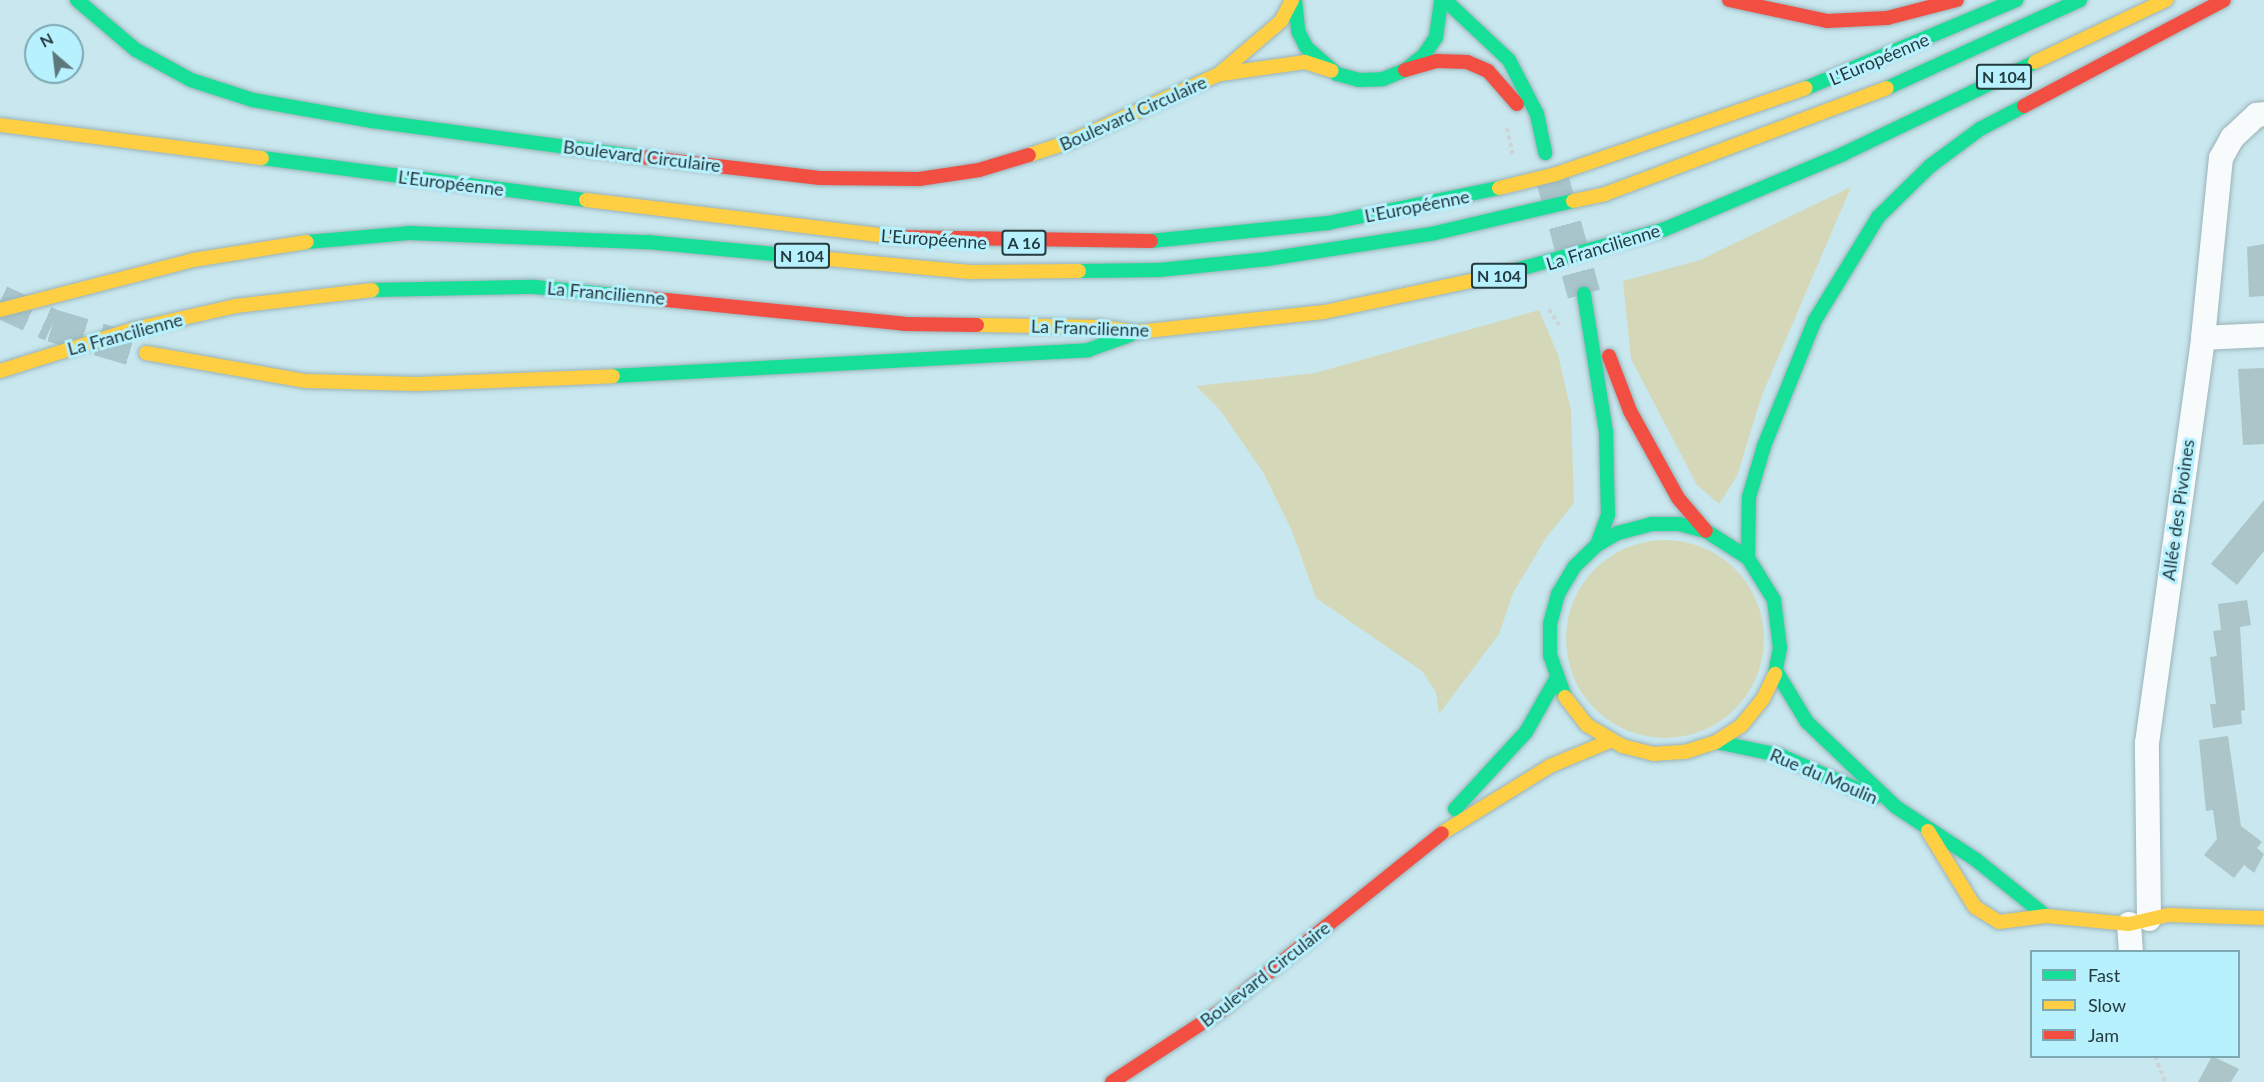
<!DOCTYPE html>
<html>
<head>
<meta charset="utf-8">
<style>
	body { margin:0 }
	#map { position:relative; width:2264px; height:1082px; overflow:hidden; background:#c8e7ee; font-family:Lato,sans-serif }
	div>[style] { position:absolute }
	.green>* { inset:0; background:#d5d8b8 }
	.round { border-radius:50% }
	.building>* { inset:0; background:#acc5c8 }
	.primary-tunnel>* { height:33px; margin-top:-16.5px; transform-origin:0; background:repeating-linear-gradient(90deg,#a7c5cb 0 33px,transparent 0 49px) }
	.highway-tunnel>* { height:33px; margin-top:-16.5px; transform-origin:0; background:repeating-linear-gradient(90deg,#a7c5cb 0 33px,transparent 0 49px) }
	.path>* { height:4px; margin-top:-2px; transform-origin:0; background:repeating-linear-gradient(90deg,#cbd5d7 0 4.5px,transparent 0 7.5px) }
	.roads { filter:drop-shadow(0 0 2px #9ab2b8) drop-shadow(0 0 2px #9ab2b8) }
	.street>* { height:24px; margin:-12px; padding:0 12px; transform-origin:12px; border-radius:12px; background:#f7fbfc }
	.fast>* { height:14px; margin:-7px; padding:0 7px; transform-origin:7px; border-radius:7px; background:#16e098 }
	.slow>* { height:14px; margin:-7px; padding:0 7px; transform-origin:7px; border-radius:7px; background:#ffcf43 }
	.jam>* { height:14px; margin:-7px; padding:0 7px; transform-origin:7px; border-radius:7px; background:#f24e42 }
	span { translate:-50% -50%; white-space:nowrap; text-align:center; line-height:1.15; -webkit-text-stroke:6px #b8f1fe; paint-order:stroke }
	.shield-label span { padding:2px 4px; background:#b8f1fe; border:2px solid; border-radius:4px; -webkit-text-stroke-width:0 }
	.shield-label { font-size:16px; color:#243b3f; font-weight:700 }
	.street-label { font-size:18px; color:#243b3f }
	.legend { position:absolute; left:2030px; top:950px; width:210px; height:108px; box-sizing:border-box; background:#b8f1fe; border:2px solid #7da8b2; margin:0; padding:8px 10px; list-style:none; font-size:18px; color:#243b3f }
	.legend li { display:flex; align-items:center; gap:12px; height:30px }
	.legend b { width:30px; border:2px solid #7da8b2 }
	.north { position:absolute; left:24px; top:24px; width:60px; height:60px; box-sizing:border-box; background:#b8f1fe; border:2px solid #7da8b2; border-radius:50%; rotate:332deg; font-size:16px; font-weight:700; line-height:24px; text-align:center; color:#243b3f }
	.north::after { content:''; display:block; margin:auto; width:21px; height:27px; background:#5d777c; clip-path:polygon(50% 0,100% 100%,50% 72%,0 100%) }
</style>
</head>
<body>
<div id="map">
	<div class="green">
		<div style="clip-path:polygon(1851px 187px,1762px 395px,1737px 476px,1719px 504px,1697px 485px,1631px 359px,1623px 281px,1700px 260px)"></div>
		<div style="clip-path:polygon(1539px 310px,1558px 355px,1571px 410px,1574px 503px,1546px 538px,1513px 593px,1499px 634px,1439px 714px,1436px 692px,1422px 671px,1316px 598px,1292px 531px,1263px 472px,1220px 410px,1196px 386px,1315px 373px)"></div>
		<div class="round" style="left:1566px;top:540px;width:198px;height:198px"></div>
	</div>
	<div class="building">
		<div style="clip-path:polygon(2264px 244px,2264px 296px,2249px 297px,2247px 247px)"></div>
		<div style="clip-path:polygon(2264px 368px,2264px 444px,2243px 445px,2238px 369px)"></div>
		<div style="clip-path:polygon(2264px 500px,2264px 551px,2237px 585px,2211px 564px)"></div>
		<div style="clip-path:polygon(2247px 600px,2251px 625px,2240px 627px,2245px 710px,2241px 711px,2242px 724px,2213px 728px,2210px 704px,2216px 704px,2210px 657px,2217px 656px,2213px 631px,2221px 630px,2218px 604px)"></div>
		<div style="clip-path:polygon(2228px 736px,2241px 826px,2262px 842px,2257px 848px,2264px 854px,2254px 873px,2244px 865px,2234px 878px,2204px 855px,2217px 839px,2213px 810px,2206px 811px,2199px 740px)"></div>
		<div style="clip-path:polygon(2212px 1056px,2239px 1069px,2231px 1082px,2198px 1082px)"></div>
	</div>
	<div class="primary-tunnel">
		<div style="left:1552px;top:177px;width:121px;rotate:74.7deg"></div>
	</div>
	<div class="highway-tunnel">
		<div style="left:0;top:301px;width:57px;rotate:24.8deg"></div>
		<div style="left:52px;top:325px;width:98px;rotate:16.6deg"></div>
	</div>
	<div class="path">
		<div style="left:1507px;top:128px;width:29px;rotate:78deg"></div>
		<div style="left:1549px;top:309px;width:22px;rotate:58deg"></div>
		<div style="left:2155px;top:1056px;width:28px;rotate:69deg"></div>
	</div>
	<div class="roads">
		<div class="street">
			<div style="left:2203px;top:338px;width:61px;rotate:-2.8deg"></div>
			<div style="left:2149px;top:919px;width:176px;rotate:-90.7deg"></div>
			<div style="left:2147px;top:743px;width:409px;rotate:-82.1deg"></div>
			<div style="left:2203px;top:338px;width:181px;rotate:-84.3deg"></div>
			<div style="left:2221px;top:158px;width:23px;rotate:-61deg"></div>
			<div style="left:2232px;top:138px;width:34px;rotate:-43deg"></div>
			<div style="left:2257px;top:115px;width:7px;rotate:-8deg"></div>
			<div style="left:2129px;top:924px;width:28px;rotate:86deg"></div>
		</div>
		<div class="fast">
			<div style="left:77px;top:0;width:77px;rotate:40.3deg"></div>
			<div style="left:136px;top:50px;width:63px;rotate:28.6deg"></div>
			<div style="left:191px;top:80px;width:65px;rotate:17.9deg"></div>
			<div style="left:253px;top:100px;width:121px;rotate:10deg"></div>
			<div style="left:372px;top:121px;width:271px;rotate:7.6deg"></div>
			<div style="left:1295px;top:0;width:31px;rotate:84deg"></div>
			<div style="left:1298px;top:31px;width:18px;rotate:63deg"></div>
			<div style="left:1306px;top:47px;width:41px;rotate:41.1deg"></div>
			<div style="left:1337px;top:74px;width:23px;rotate:15deg"></div>
			<div style="left:1359px;top:80px;width:24px;rotate:-2deg"></div>
			<div style="left:1383px;top:79px;width:24px;rotate:-22deg"></div>
			<div style="left:1405px;top:70px;width:24px;rotate:-38deg"></div>
			<div style="left:1424px;top:55px;width:22px;rotate:-56deg"></div>
			<div style="left:1436px;top:37px;width:37px;rotate:-82deg"></div>
			<div style="left:1445px;top:0;width:88px;rotate:43.2deg"></div>
			<div style="left:1509px;top:60px;width:61px;rotate:62.6deg"></div>
			<div style="left:1537px;top:114px;width:40px;rotate:78deg"></div>
			<div style="left:1806px;top:88px;width:228px;rotate:-22.7deg"></div>
			<div style="left:1887px;top:88px;width:212px;rotate:-24.5deg"></div>
			<div style="left:262px;top:158px;width:327px;rotate:7.4deg"></div>
			<div style="left:1151px;top:241px;width:178px;rotate:-5.8deg"></div>
			<div style="left:1328px;top:223px;width:175px;rotate:-11.6deg"></div>
			<div style="left:307px;top:242px;width:102px;rotate:-5deg"></div>
			<div style="left:409px;top:233px;width:238px;rotate:2.2deg"></div>
			<div style="left:647px;top:242px;width:160px;rotate:5.4deg"></div>
			<div style="left:1079px;top:271px;width:80px;rotate:-0.7deg"></div>
			<div style="left:1159px;top:270px;width:109px;rotate:-5.8deg"></div>
			<div style="left:1267px;top:259px;width:166px;rotate:-8.7deg"></div>
			<div style="left:1431px;top:234px;width:146px;rotate:-13.1deg"></div>
			<div style="left:1490px;top:277px;width:181px;rotate:-15.3deg"></div>
			<div style="left:1665px;top:229px;width:193px;rotate:-22.8deg"></div>
			<div style="left:1843px;top:154px;width:213px;rotate:-25.6deg"></div>
			<div style="left:372px;top:290px;width:163px;rotate:-1.1deg"></div>
			<div style="left:535px;top:287px;width:112px;rotate:5.7deg"></div>
			<div style="left:613px;top:376px;width:476px;rotate:-3.1deg"></div>
			<div style="left:1088px;top:350px;width:45px;rotate:-19.7deg"></div>
			<div style="left:1597px;top:545px;width:24px;rotate:-30deg"></div>
			<div style="left:1618px;top:533px;width:34px;rotate:-15deg"></div>
			<div style="left:1651px;top:524px;width:28px"></div>
			<div style="left:1679px;top:524px;width:28px;rotate:15deg"></div>
			<div style="left:1706px;top:531px;width:50px;rotate:32.7deg"></div>
			<div style="left:1748px;top:558px;width:49px;rotate:58.2deg"></div>
			<div style="left:1774px;top:600px;width:48px;rotate:82.9deg"></div>
			<div style="left:1780px;top:648px;width:26px;rotate:101deg"></div>
			<div style="left:1748px;top:558px;width:61px;rotate:-89.1deg"></div>
			<div style="left:1749px;top:497px;width:53px;rotate:-73.6deg"></div>
			<div style="left:1764px;top:446px;width:136px;rotate:-68deg"></div>
			<div style="left:1815px;top:320px;width:121px;rotate:-58.5deg"></div>
			<div style="left:1878px;top:217px;width:73px;rotate:-44.4deg"></div>
			<div style="left:1930px;top:166px;width:62px;rotate:-36.5deg"></div>
			<div style="left:1980px;top:129px;width:50px;rotate:-27.6deg"></div>
			<div style="left:1776px;top:671px;width:60px;rotate:58.7deg"></div>
			<div style="left:1807px;top:722px;width:123px;rotate:43.7deg"></div>
			<div style="left:1896px;top:807px;width:95px;rotate:33.4deg"></div>
			<div style="left:1975px;top:859px;width:91px;rotate:38.8deg"></div>
			<div style="left:1565px;top:697px;width:45px;rotate:-109.7deg"></div>
			<div style="left:1550px;top:655px;width:31px;rotate:-90deg"></div>
			<div style="left:1550px;top:624px;width:31px;rotate:-75deg"></div>
			<div style="left:1558px;top:594px;width:31px;rotate:-59deg"></div>
			<div style="left:1574px;top:567px;width:32px;rotate:-44deg"></div>
			<div style="left:1597px;top:545px;width:32px;rotate:-70deg"></div>
			<div style="left:1608px;top:515px;width:83px;rotate:-91.4deg"></div>
			<div style="left:1606px;top:432px;width:140px;rotate:-99.1deg"></div>
			<div style="left:1716px;top:742px;width:64px;rotate:11.7deg"></div>
			<div style="left:1779px;top:755px;width:105px;rotate:23.6deg"></div>
			<div style="left:1455px;top:809px;width:105px;rotate:-47.3deg"></div>
			<div style="left:1526px;top:732px;width:61px;rotate:-60.5deg"></div>
		</div>
		<div class="slow">
			<div style="left:2035px;top:62px;width:145px;rotate:-25.3deg"></div>
			<div style="left:1221px;top:74px;width:85px;rotate:-8.1deg"></div>
			<div style="left:1305px;top:62px;width:28px;rotate:18deg"></div>
			<div style="left:0;top:125px;width:264px;rotate:7.2deg"></div>
			<div style="left:1029px;top:155px;width:40px;rotate:-18deg"></div>
			<div style="left:1067px;top:143px;width:167px;rotate:-24.4deg"></div>
			<div style="left:1219px;top:74px;width:82px;rotate:-40.5deg"></div>
			<div style="left:1281px;top:21px;width:24px;rotate:-62deg"></div>
			<div style="left:1499px;top:188px;width:59px;rotate:-13.8deg"></div>
			<div style="left:1556px;top:174px;width:264px;rotate:-19deg"></div>
			<div style="left:586px;top:200px;width:312px;rotate:6.8deg"></div>
			<div style="left:1573px;top:201px;width:33px;rotate:-12deg"></div>
			<div style="left:1605px;top:194px;width:301px;rotate:-20.6deg"></div>
			<div style="left:806px;top:257px;width:165px;rotate:5.2deg"></div>
			<div style="left:970px;top:272px;width:109px;rotate:-0.5deg"></div>
			<div style="left:0;top:310px;width:199px;rotate:-14.5deg"></div>
			<div style="left:193px;top:260px;width:115px;rotate:-9deg"></div>
			<div style="left:977px;top:325px;width:125px;rotate:0.9deg"></div>
			<div style="left:1102px;top:327px;width:35px;rotate:8deg"></div>
			<div style="left:1137px;top:332px;width:188px;rotate:-6.1deg"></div>
			<div style="left:1324px;top:312px;width:170px;rotate:-11.9deg"></div>
			<div style="left:146px;top:353px;width:161px;rotate:10deg"></div>
			<div style="left:305px;top:381px;width:112px;rotate:1.5deg"></div>
			<div style="left:417px;top:384px;width:196px;rotate:-2.3deg"></div>
			<div style="left:0;top:371px;width:140px;rotate:-17.4deg"></div>
			<div style="left:134px;top:329px;width:105px;rotate:-12.7deg"></div>
			<div style="left:236px;top:306px;width:137px;rotate:-6.7deg"></div>
			<div style="left:1565px;top:697px;width:36px;rotate:52deg"></div>
			<div style="left:1587px;top:725px;width:41px;rotate:31deg"></div>
			<div style="left:1622px;top:746px;width:32px;rotate:14deg"></div>
			<div style="left:1653px;top:754px;width:32px;rotate:-4deg"></div>
			<div style="left:1685px;top:752px;width:33px;rotate:-18deg"></div>
			<div style="left:1716px;top:742px;width:30px;rotate:-33deg"></div>
			<div style="left:1741px;top:726px;width:35px;rotate:-51deg"></div>
			<div style="left:1763px;top:699px;width:28px;rotate:-64deg"></div>
			<div style="left:1928px;top:831px;width:89px;rotate:58.3deg"></div>
			<div style="left:1975px;top:907px;width:28px;rotate:32deg"></div>
			<div style="left:1999px;top:922px;width:47px;rotate:-7.3deg"></div>
			<div style="left:2046px;top:916px;width:83px;rotate:5.5deg"></div>
			<div style="left:2129px;top:924px;width:40px;rotate:-13deg"></div>
			<div style="left:2168px;top:915px;width:96px;rotate:1.8deg"></div>
			<div style="left:1442px;top:833px;width:127px;rotate:-31.8deg"></div>
			<div style="left:1550px;top:766px;width:65px;rotate:-22.6deg"></div>
		</div>
		<div class="jam">
			<div style="left:1729px;top:0;width:100px;rotate:12.1deg"></div>
			<div style="left:1827px;top:21px;width:60px;rotate:-2.9deg"></div>
			<div style="left:1887px;top:18px;width:72px;rotate:-14.4deg"></div>
			<div style="left:1405px;top:70px;width:33px;rotate:-16deg"></div>
			<div style="left:1437px;top:61px;width:30px;rotate:2deg"></div>
			<div style="left:1467px;top:62px;width:23px;rotate:23deg"></div>
			<div style="left:1488px;top:71px;width:44px;rotate:48.7deg"></div>
			<div style="left:2024px;top:106px;width:226px;rotate:-27.9deg"></div>
			<div style="left:641px;top:157px;width:180px;rotate:6.7deg"></div>
			<div style="left:820px;top:178px;width:99px;rotate:0.6deg"></div>
			<div style="left:919px;top:179px;width:61px;rotate:-8.5deg"></div>
			<div style="left:979px;top:170px;width:52px;rotate:-16.7deg"></div>
			<div style="left:896px;top:237px;width:255px;rotate:0.9deg"></div>
			<div style="left:646px;top:298px;width:260px;rotate:5.7deg"></div>
			<div style="left:905px;top:324px;width:72px;rotate:0.8deg"></div>
			<div style="left:1609px;top:356px;width:59px;rotate:69.1deg"></div>
			<div style="left:1630px;top:411px;width:99px;rotate:61.1deg"></div>
			<div style="left:1678px;top:498px;width:43px;rotate:49.7deg"></div>
			<div style="left:1112px;top:1082px;width:131px;rotate:-33.2deg"></div>
			<div style="left:1222px;top:1010px;width:282px;rotate:-38.8deg"></div>
		</div>
	</div>
	<div class="shield-label">
		<span style="left:2004px;top:77px">N 104</span>
		<span style="left:1024px;top:243px">A 16</span>
		<span style="left:802px;top:256px">N 104</span>
		<span style="left:1499px;top:276px">N 104</span>
	</div>
	<div class="street-label">
		<span style="left:1879px;top:59px;rotate:-23deg">L'Européenne</span>
		<span style="left:1133px;top:113px;rotate:-24deg">Boulevard Circulaire</span>
		<span style="left:642px;top:156px;rotate:7deg">Boulevard Circulaire</span>
		<span style="left:451px;top:183px;rotate:7deg">L'Européenne</span>
		<span style="left:1417px;top:206px;rotate:-11deg">L'Européenne</span>
		<span style="left:934px;top:239px;rotate:4deg">L'Européenne</span>
		<span style="left:1603px;top:247px;rotate:-17deg">La Francilienne</span>
		<span style="left:606px;top:293px;rotate:5deg">La Francilienne</span>
		<span style="left:1090px;top:328px;rotate:2deg">La Francilienne</span>
		<span style="left:125px;top:334px;rotate:-15deg">La Francilienne</span>
		<span style="left:2178px;top:510px;rotate:-82deg">Allée des Pivoines</span>
		<span style="left:1824px;top:776px;rotate:23deg">Rue du Moulin</span>
		<span style="left:1265px;top:974px;rotate:-38deg">Boulevard Circulaire</span>
	</div>
	<ul class="legend">
	<li><b style="height:8px;background:#16e098"></b>Fast</li>
	<li><b style="height:8px;background:#ffcf43"></b>Slow</li>
	<li><b style="height:8px;background:#f24e42"></b>Jam</li>
	</ul>
	<div class="north">N</div>
</div>
</body>
</html>
